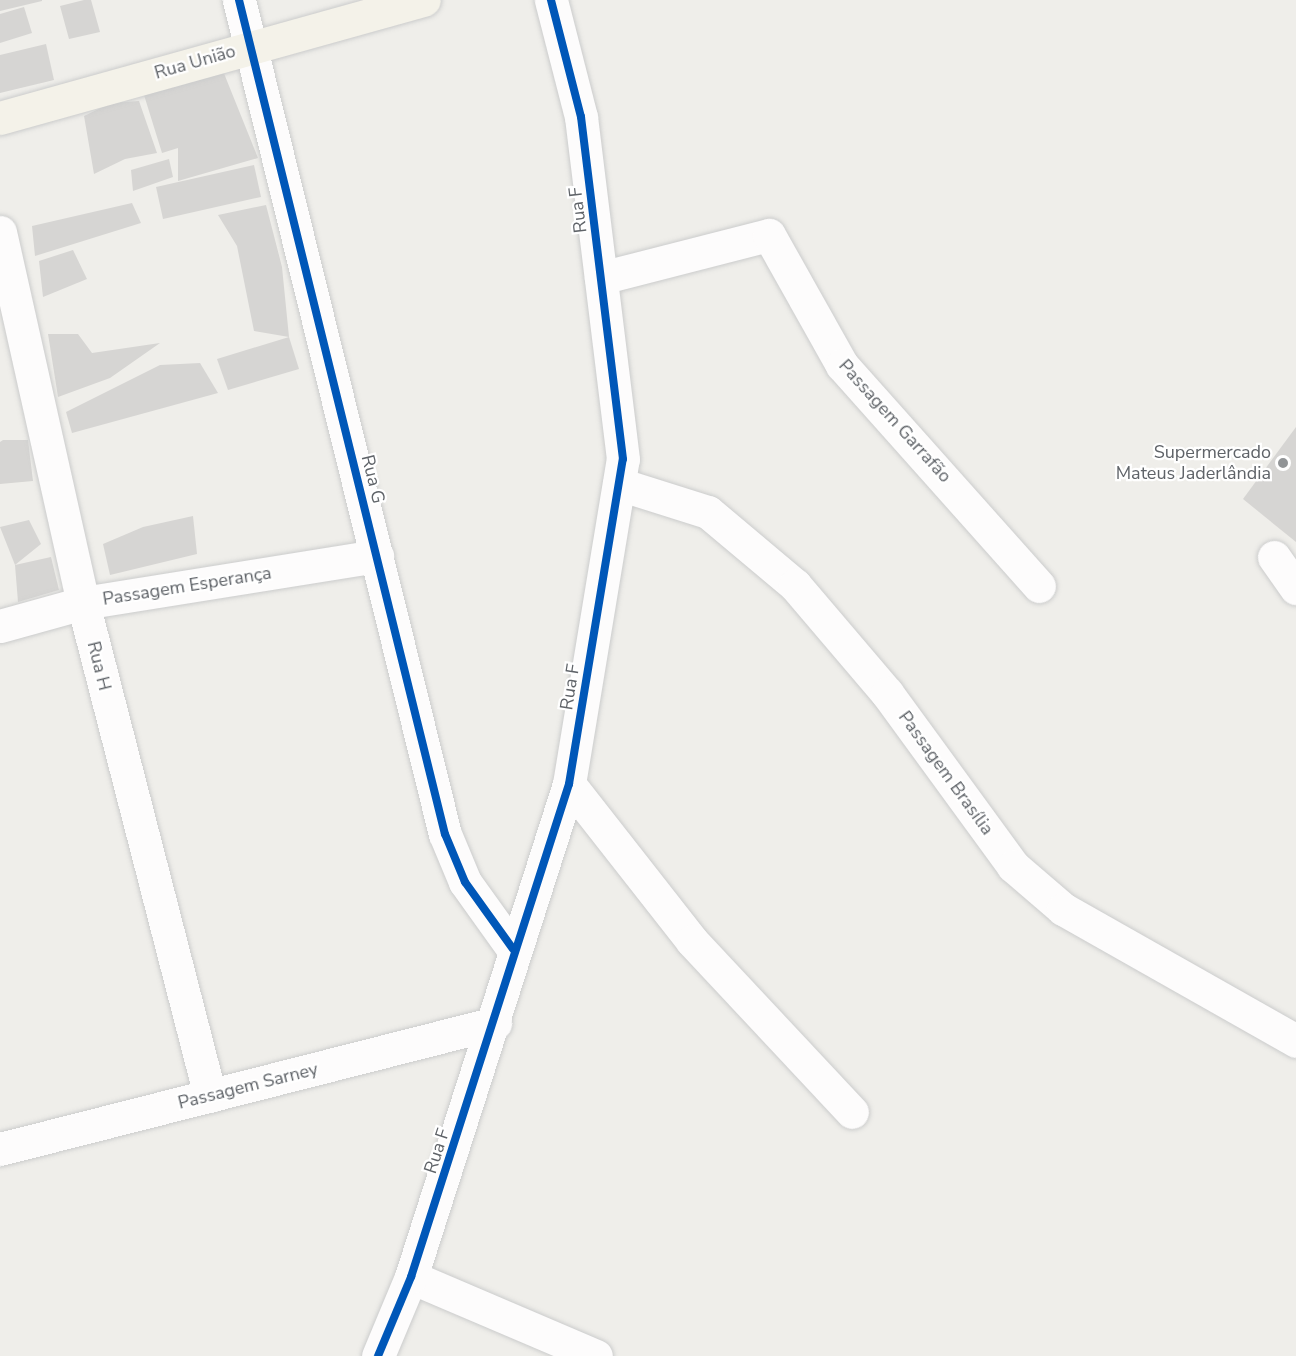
<!DOCTYPE html>
<html>
<head>
<meta charset="utf-8">
<style>
	body { margin:0 }
	#map { position:relative; width:1296px; height:1356px; overflow:hidden; background:#efeeea; font-family:"Nunito Sans",sans-serif }
	div>[style] { position:absolute }
	.building>* { inset:0; background:#d6d5d3 }
	.roads { filter:drop-shadow(0 0 2px #cbcccc) drop-shadow(0 0 2px #cbcccc) }
	.minor>* { height:33px; margin:-16.5px; padding:0 16.5px; transform-origin:16.5px; border-radius:16.5px; background:#fdfcfc }
	.major>* { height:33px; margin:-16.5px; padding:0 16.5px; transform-origin:16.5px; border-radius:16.5px; background:#f4f2e9 }
	.cycleway>* { height:8px; margin:-4px; padding:0 4px; transform-origin:4px; border-radius:4px; background:#0057b8 }
	.dots>* { width:16px; height:16px; translate:-50% -50%; box-sizing:border-box; border:3px solid #fff; border-radius:50% }
	span { translate:-50% -50%; white-space:nowrap; text-align:center; line-height:1.15; -webkit-text-stroke:4.5px #fff; paint-order:stroke }
	.street-label { font-size:18px; color:#5f6368 }
	.poi-label { font-size:18px; color:#5f6368 }
	.right { translate:-100% -50%; text-align:right }
</style>
</head>
<body>
<div id="map">
	<div class="building">
		<div style="clip-path:polygon(0 0,42px 0,42px 1px,0 11px)"></div>
		<div style="clip-path:polygon(84px 0,91px 0,100px 32px,69px 39px,60px 6px)"></div>
		<div style="clip-path:polygon(24px 7px,32px 33px,0 43px,0 14px)"></div>
		<div style="clip-path:polygon(46px 44px,54px 80px,0 93px,0 55px)"></div>
		<div style="clip-path:polygon(221px 66px,258px 158px,178px 181px,178px 148px,162px 153px,144px 95px)"></div>
		<div style="clip-path:polygon(139px 101px,157px 153px,125px 159px,94px 174px,84px 116px,111px 103px)"></div>
		<div style="clip-path:polygon(169px 159px,173px 177px,133px 191px,131px 170px)"></div>
		<div style="clip-path:polygon(254px 165px,261px 197px,163px 219px,156px 187px)"></div>
		<div style="clip-path:polygon(132px 203px,141px 223px,35px 256px,32px 226px)"></div>
		<div style="clip-path:polygon(266px 205px,282px 267px,289px 337px,254px 331px,237px 246px,218px 215px)"></div>
		<div style="clip-path:polygon(73px 250px,87px 279px,43px 297px,39px 261px)"></div>
		<div style="clip-path:polygon(48px 334px,78px 334px,92px 353px,160px 343px,110px 378px,58px 397px)"></div>
		<div style="clip-path:polygon(289px 337px,299px 369px,228px 390px,217px 359px)"></div>
		<div style="clip-path:polygon(200px 363px,218px 393px,72px 433px,66px 412px,160px 365px)"></div>
		<div style="clip-path:polygon(1296px 427px,1296px 542px,1243px 499px)"></div>
		<div style="clip-path:polygon(3px 440px,28px 440px,33px 481px,0 484px,0 442px)"></div>
		<div style="clip-path:polygon(193px 516px,197px 554px,110px 575px,103px 544px,143px 527px)"></div>
		<div style="clip-path:polygon(29px 520px,41px 544px,15px 565px,0 527px)"></div>
		<div style="clip-path:polygon(51px 557px,59px 590px,18px 602px,15px 565px)"></div>
	</div>
	<div class="roads">
		<div class="minor">
			<div style="left:239px;top:0;width:859px;rotate:76.13deg"></div>
			<div style="left:445px;top:834px;width:52px;rotate:67.4deg"></div>
			<div style="left:465px;top:882px;width:82px;rotate:54.4deg"></div>
			<div style="left:0;top:232px;width:380px;rotate:77.4deg"></div>
			<div style="left:83px;top:603px;width:509px;rotate:75.55deg"></div>
			<div style="left:601px;top:278px;width:173px;rotate:-14.4deg"></div>
			<div style="left:769px;top:235px;width:149px;rotate:60.7deg"></div>
			<div style="left:842px;top:365px;width:296px;rotate:48.3deg"></div>
			<div style="left:619px;top:484px;width:93px;rotate:17.5deg"></div>
			<div style="left:708px;top:512px;width:114px;rotate:40deg"></div>
			<div style="left:795px;top:585px;width:142px;rotate:49.6deg"></div>
			<div style="left:887px;top:693px;width:214px;rotate:53.9deg"></div>
			<div style="left:1013px;top:866px;width:66px;rotate:40.7deg"></div>
			<div style="left:1063px;top:909px;width:268px;rotate:29.5deg"></div>
			<div style="left:1274px;top:557px;width:38px;rotate:55deg"></div>
			<div style="left:0;top:626px;width:86px;rotate:-15.5deg"></div>
			<div style="left:83px;top:603px;width:298px;rotate:-9.1deg"></div>
			<div style="left:569px;top:784px;width:199px;rotate:51.9deg"></div>
			<div style="left:692px;top:941px;width:234px;rotate:46.9deg"></div>
			<div style="left:0;top:1149px;width:511px;rotate:-14.28deg"></div>
			<div style="left:411px;top:1277px;width:201px;rotate:23.1deg"></div>
			<div style="left:378px;top:1356px;width:86px;rotate:-67.3deg"></div>
			<div style="left:411px;top:1277px;width:518px;rotate:-72.23deg"></div>
			<div style="left:569px;top:784px;width:329px;rotate:-80.6deg"></div>
			<div style="left:623px;top:459px;width:345px;rotate:-97deg"></div>
			<div style="left:581px;top:117px;width:121px;rotate:-104.4deg"></div>
		</div>
		<div class="major">
			<div style="left:0;top:118px;width:440px;rotate:-15.6deg"></div>
		</div>
	</div>
	<div class="cycleway">
		<div style="left:239px;top:0;width:859px;rotate:76.13deg"></div>
		<div style="left:445px;top:834px;width:52px;rotate:67.4deg"></div>
		<div style="left:465px;top:882px;width:82px;rotate:54.4deg"></div>
		<div style="left:378px;top:1356px;width:86px;rotate:-67.3deg"></div>
		<div style="left:411px;top:1277px;width:518px;rotate:-72.23deg"></div>
		<div style="left:569px;top:784px;width:329px;rotate:-80.6deg"></div>
		<div style="left:623px;top:459px;width:345px;rotate:-97deg"></div>
		<div style="left:581px;top:117px;width:121px;rotate:-104.4deg"></div>
	</div>
	<div class="dots">
		<div style="left:1283px;top:463px;background:#919496"></div>
	</div>
	<div class="street-label">
		<span style="left:195px;top:62px;rotate:-16deg">Rua União</span>
		<span style="left:578px;top:210px;rotate:-97deg">Rua F</span>
		<span style="left:895px;top:421px;rotate:48deg">Passagem Garrafão</span>
		<span style="left:373px;top:479px;rotate:76deg">Rua G</span>
		<span style="left:187px;top:586px;rotate:-9deg">Passagem Esperança</span>
		<span style="left:99px;top:666px;rotate:76deg">Rua H</span>
		<span style="left:570px;top:687px;rotate:-81deg">Rua F</span>
		<span style="left:946px;top:773px;rotate:54deg">Passagem Brasília</span>
		<span style="left:248px;top:1086px;rotate:-14deg">Passagem Sarney</span>
		<span style="left:437px;top:1151px;rotate:-72deg">Rua F</span>
	</div>
	<div class="poi-label">
		<span class="right" style="left:1271px;top:463px">Supermercado<br>Mateus Jaderlândia</span>
	</div>
</div>
</body>
</html>
